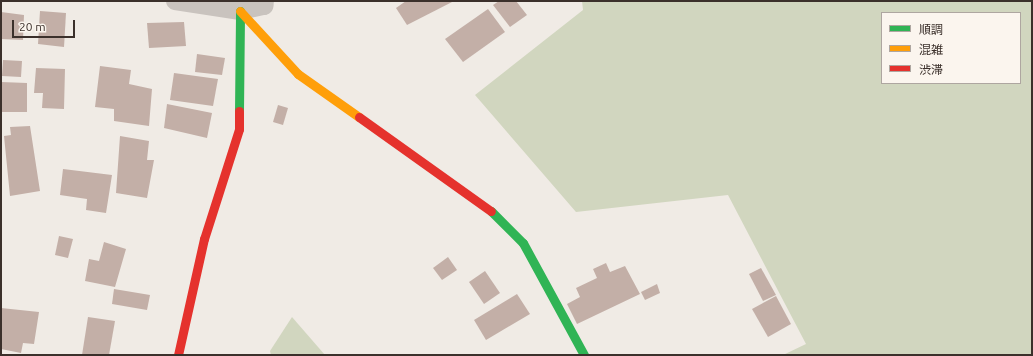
<!DOCTYPE html>
<html>
<head>
<meta charset="utf-8">
<style>
	body { margin:0 }
	#map { position:relative; width:1033px; height:356px; overflow:hidden; background:#f0ebe5; font-family:Ubuntu,"Noto Sans JP",sans-serif }
	div>[style] { position:absolute }
	.green>* { inset:0; background:#d1d6bf }
	.building>* { inset:0; background:#c3afa7 }
	.street>* { height:18px; margin:-9px; padding:0 9px; transform-origin:9px; border-radius:9px; background:#c9c3be }
	.fast>* { height:9px; margin:-4.5px; padding:0 4.5px; transform-origin:4.5px; border-radius:4.5px; background:#30b455 }
	.slow>* { height:9px; margin:-4.5px; padding:0 4.5px; transform-origin:4.5px; border-radius:4.5px; background:#ff9f0a }
	.jam>* { height:9px; margin:-4.5px; padding:0 4.5px; transform-origin:4.5px; border-radius:4.5px; background:#e5322d }
	span { translate:-50% -50%; white-space:nowrap; text-align:center; line-height:1.15; -webkit-text-stroke:3px #fbf5ee; paint-order:stroke }
	.frame { position:absolute; inset:0; border:2px solid #3b302b; pointer-events:none }
	.legend { position:absolute; left:881px; top:12px; width:140px; height:72px; box-sizing:border-box; background:#fbf5ee; border:1px solid #aea6a0; margin:0; padding:5px 7px; list-style:none; font-size:12px; color:#3b302b }
	.legend li { display:flex; align-items:center; gap:8px; height:20px }
	.legend b { width:20px; border:1px solid #aea6a0 }
	.scale { position:absolute; left:12px; top:20px; width:63px; height:18px; box-sizing:border-box; border:2px solid #3b302b; border-top:0; padding-left:5px; font-size:12px; line-height:14px; white-space:nowrap; color:#3b302b; -webkit-text-stroke:3px #fbf5ee; paint-order:stroke }
</style>
</head>
<body>
<div id="map">
	<div class="green">
		<div style="clip-path:polygon(evenodd,582px 1px,1032px 1px,1032px 355px,783px 355px,806px 344px,728px 195px,576px 212px,475px 95px,583px 10px,582px 1px,882px 13px,1020px 13px,1020px 83px,882px 83px,882px 13px)"></div>
		<div style="clip-path:polygon(292px 317px,325px 355px,271px 355px,270px 351px)"></div>
	</div>
	<div class="building">
		<div style="clip-path:polygon(406px 1px,454px 1px,407px 25px,396px 8px)"></div>
		<div style="clip-path:polygon(499px 1px,516px 1px,527px 15px,510px 27px,493px 5px)"></div>
		<div style="clip-path:polygon(488px 9px,505px 32px,463px 62px,445px 39px)"></div>
		<div style="clip-path:polygon(40px 11px,66px 13px,64px 47px,38px 44px)"></div>
		<div style="clip-path:polygon(1px 12px,24px 15px,23px 40px,1px 39px)"></div>
		<div style="clip-path:polygon(184px 22px,186px 46px,149px 48px,147px 23px)"></div>
		<div style="clip-path:polygon(197px 54px,225px 58px,222px 75px,195px 72px)"></div>
		<div style="clip-path:polygon(3px 60px,22px 61px,21px 77px,2px 76px)"></div>
		<div style="clip-path:polygon(100px 66px,131px 70px,129px 84px,152px 89px,149px 126px,114px 121px,114px 109px,95px 107px)"></div>
		<div style="clip-path:polygon(36px 68px,65px 69px,64px 109px,42px 108px,43px 93px,34px 93px)"></div>
		<div style="clip-path:polygon(174px 73px,218px 79px,213px 106px,170px 100px)"></div>
		<div style="clip-path:polygon(1px 82px,27px 83px,27px 112px,1px 112px)"></div>
		<div style="clip-path:polygon(167px 104px,212px 113px,207px 138px,164px 128px)"></div>
		<div style="clip-path:polygon(278px 105px,288px 108px,283px 125px,273px 122px)"></div>
		<div style="clip-path:polygon(30px 126px,40px 191px,10px 196px,4px 136px,11px 135px,10px 127px)"></div>
		<div style="clip-path:polygon(120px 136px,149px 141px,147px 160px,154px 160px,147px 198px,116px 193px)"></div>
		<div style="clip-path:polygon(63px 169px,112px 175px,106px 213px,86px 210px,87px 199px,60px 195px)"></div>
		<div style="clip-path:polygon(59px 236px,73px 239px,68px 258px,55px 255px)"></div>
		<div style="clip-path:polygon(104px 242px,126px 249px,115px 287px,85px 281px,89px 259px,99px 261px)"></div>
		<div style="clip-path:polygon(448px 257px,457px 270px,442px 280px,433px 268px)"></div>
		<div style="clip-path:polygon(606px 263px,610px 272px,625px 266px,640px 294px,577px 324px,567px 304px,580px 297px,576px 288px,597px 278px,593px 269px)"></div>
		<div style="clip-path:polygon(761px 268px,776px 295px,763px 301px,749px 274px)"></div>
		<div style="clip-path:polygon(485px 271px,500px 293px,484px 304px,469px 282px)"></div>
		<div style="clip-path:polygon(657px 284px,660px 293px,645px 300px,641px 292px)"></div>
		<div style="clip-path:polygon(114px 289px,150px 295px,147px 310px,112px 304px)"></div>
		<div style="clip-path:polygon(517px 294px,530px 314px,486px 340px,474px 320px)"></div>
		<div style="clip-path:polygon(776px 296px,791px 324px,768px 337px,752px 309px)"></div>
		<div style="clip-path:polygon(1px 308px,39px 312px,34px 344px,23px 343px,21px 353px,1px 349px)"></div>
		<div style="clip-path:polygon(88px 317px,115px 321px,109px 355px,82px 355px)"></div>
	</div>
	<div class="street">
		<div style="left:175px;top:1px;width:66px;rotate:8.7deg"></div>
		<div style="left:240px;top:11px;width:25px;rotate:-12deg"></div>
		<div style="left:264px;top:6px;width:5px;rotate:-79deg"></div>
	</div>
	<div class="fast">
		<div style="left:239px;top:111px;width:100px;rotate:-89.4deg"></div>
		<div style="left:491px;top:211px;width:45px;rotate:45deg"></div>
		<div style="left:523px;top:243px;width:128px;rotate:61.4deg"></div>
	</div>
	<div class="slow">
		<div style="left:240px;top:11px;width:86px;rotate:47.4deg"></div>
		<div style="left:298px;top:74px;width:75px;rotate:35.2deg"></div>
	</div>
	<div class="jam">
		<div style="left:359px;top:117px;width:162px;rotate:35.5deg"></div>
		<div style="left:178px;top:355px;width:119px;rotate:-77.4deg"></div>
		<div style="left:204px;top:239px;width:115px;rotate:-72.3deg"></div>
		<div style="left:239px;top:129px;width:18px;rotate:-90deg"></div>
	</div>
	<div class="frame"></div>
	<ul class="legend">
	<li><b style="height:5px;background:#30b455"></b>順調</li>
	<li><b style="height:5px;background:#ff9f0a"></b>混雑</li>
	<li><b style="height:5px;background:#e5322d"></b>渋滞</li>
	</ul>
	<div class="scale">20 m</div>
</div>
</body>
</html>
